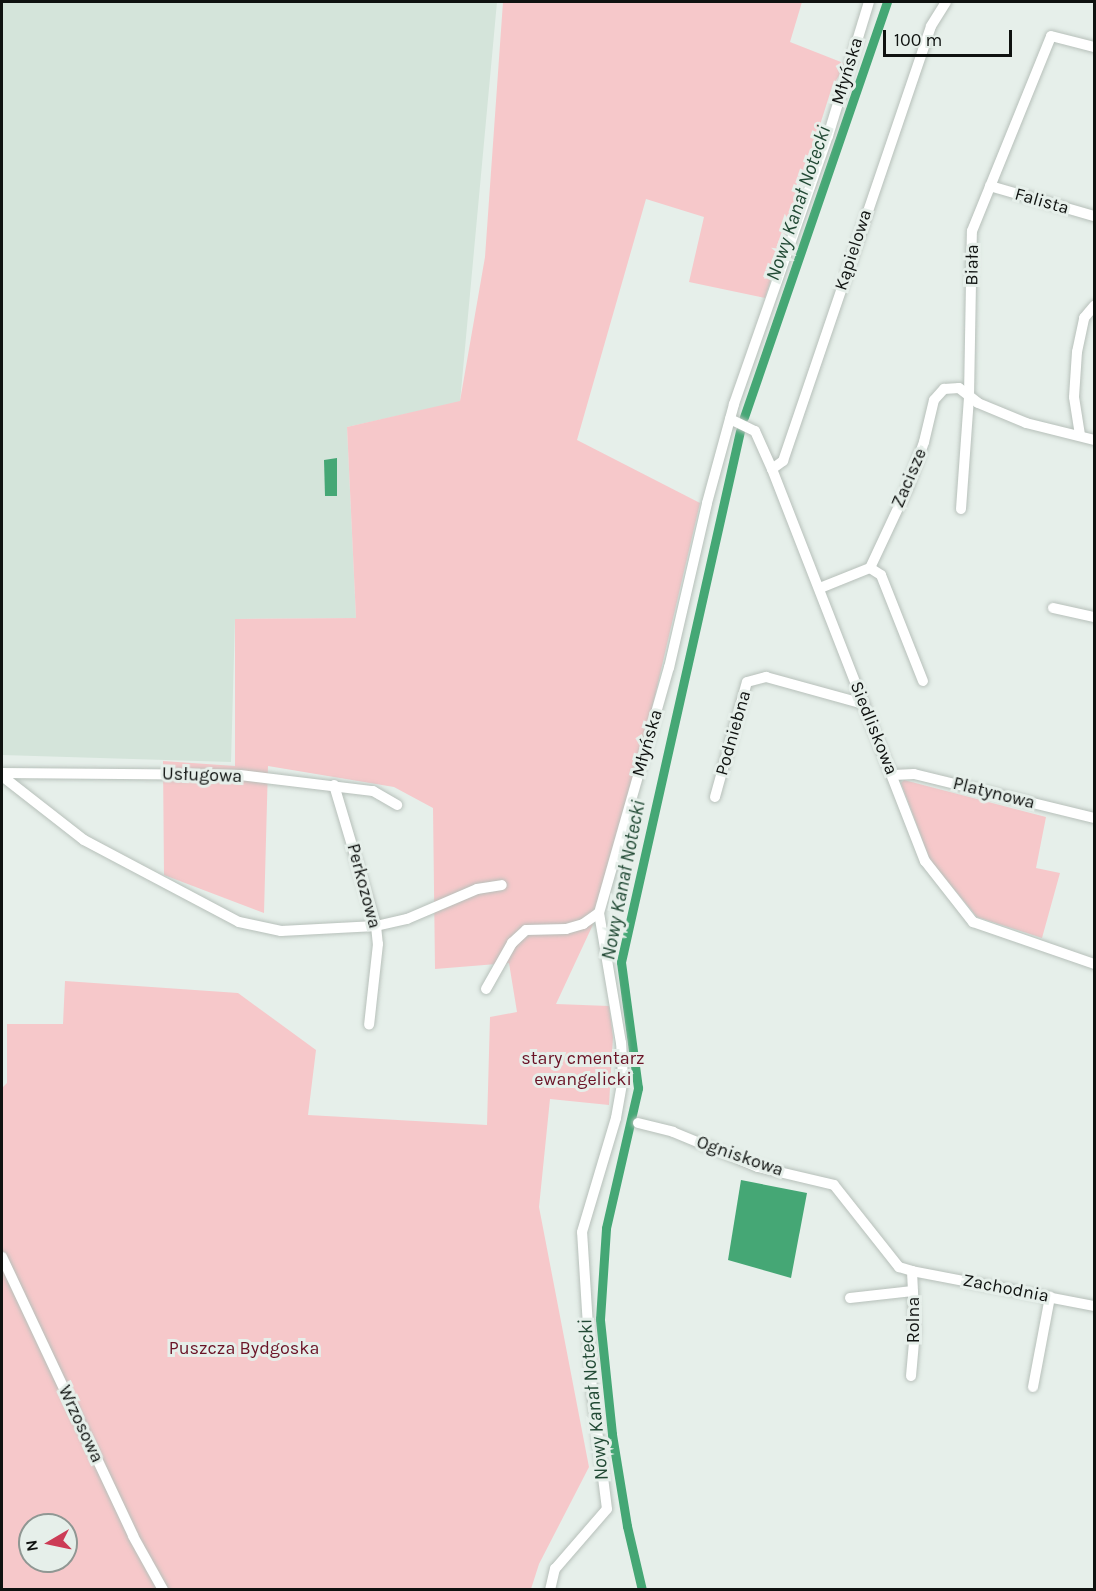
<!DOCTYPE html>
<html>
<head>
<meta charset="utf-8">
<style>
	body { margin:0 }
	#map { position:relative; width:1096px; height:1591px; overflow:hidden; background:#e6efea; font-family:Karla,sans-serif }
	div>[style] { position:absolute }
	.built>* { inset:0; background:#d4e4da }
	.green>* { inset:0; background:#f6c8ca }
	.water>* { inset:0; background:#45a775 }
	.canal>* { height:9px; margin:-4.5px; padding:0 4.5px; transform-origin:4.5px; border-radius:4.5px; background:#45a775 }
	.roads { filter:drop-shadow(0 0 2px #b7c0ba) drop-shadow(0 0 2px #b7c0ba) }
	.street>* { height:10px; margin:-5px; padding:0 5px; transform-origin:5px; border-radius:5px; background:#fff }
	span { translate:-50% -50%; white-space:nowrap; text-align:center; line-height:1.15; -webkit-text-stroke:6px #e6efea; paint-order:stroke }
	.street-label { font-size:18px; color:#0f1210 }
	.park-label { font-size:18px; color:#6a1326 }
	.water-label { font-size:20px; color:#214934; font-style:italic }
	.frame { position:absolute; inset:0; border:3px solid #0f1210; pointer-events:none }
	.north { position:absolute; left:18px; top:1513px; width:60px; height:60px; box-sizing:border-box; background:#e6efea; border:2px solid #909793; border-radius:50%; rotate:261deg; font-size:16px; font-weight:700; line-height:24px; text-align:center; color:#0f1210 }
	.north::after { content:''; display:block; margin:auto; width:21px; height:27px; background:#cc3c56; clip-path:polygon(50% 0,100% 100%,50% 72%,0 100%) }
	.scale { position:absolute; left:883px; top:30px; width:129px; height:27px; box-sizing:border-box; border:3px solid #0f1210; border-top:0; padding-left:8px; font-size:18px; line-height:21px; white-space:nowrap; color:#0f1210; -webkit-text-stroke:4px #e6efea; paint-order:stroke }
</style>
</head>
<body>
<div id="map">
	<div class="built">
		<div style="clip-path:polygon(2px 2px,497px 2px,460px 402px,347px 427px,356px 618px,235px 619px,231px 762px,2px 755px)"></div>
	</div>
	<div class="green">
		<div style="clip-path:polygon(evenodd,503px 2px,802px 2px,790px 42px,846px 64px,832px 87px,765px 298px,689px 282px,704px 217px,646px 199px,577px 440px,700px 503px,610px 888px,556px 1004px,609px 1006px,613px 1037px,609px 1105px,550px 1099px,539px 1207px,589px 1467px,539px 1564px,531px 1589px,2px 1589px,2px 1088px,7px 1083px,7px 1024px,63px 1024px,65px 981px,238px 993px,316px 1050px,308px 1115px,487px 1125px,490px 1017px,517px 1012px,509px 963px,435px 969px,433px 808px,394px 787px,268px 766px,264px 913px,164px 875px,163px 761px,235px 766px,235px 619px,356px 618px,347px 427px,460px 401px,485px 257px,503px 2px,30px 1525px,66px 1525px,66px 1561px,30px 1561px,30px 1525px)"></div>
		<div style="clip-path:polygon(904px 780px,1046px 817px,1036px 868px,1060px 873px,1042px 938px,977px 917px,930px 860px,901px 783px)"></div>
	</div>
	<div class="water">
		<div style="clip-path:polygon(337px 458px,337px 496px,325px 496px,324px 460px)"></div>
		<div style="clip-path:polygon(741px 1180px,807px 1193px,791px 1278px,728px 1260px)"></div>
	</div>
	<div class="canal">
		<div style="left:744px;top:417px;width:439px;rotate:-71deg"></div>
		<div style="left:642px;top:1590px;width:66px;rotate:-103.2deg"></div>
		<div style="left:627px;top:1526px;width:93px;rotate:-99.3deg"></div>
		<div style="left:612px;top:1434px;width:116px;rotate:-96deg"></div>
		<div style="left:600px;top:1319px;width:91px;rotate:-86.2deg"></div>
		<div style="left:606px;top:1228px;width:144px;rotate:-77.1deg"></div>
		<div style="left:638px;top:1088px;width:127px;rotate:-97.7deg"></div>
		<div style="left:621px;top:962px;width:544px;rotate:-77.37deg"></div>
	</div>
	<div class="roads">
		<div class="street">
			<div style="left:990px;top:186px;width:108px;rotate:16.1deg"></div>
			<div style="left:730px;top:419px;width:28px;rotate:26deg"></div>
			<div style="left:755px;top:431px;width:42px;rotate:65.9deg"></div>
			<div style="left:772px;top:469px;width:421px;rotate:68.7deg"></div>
			<div style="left:925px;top:861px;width:78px;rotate:51.8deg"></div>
			<div style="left:973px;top:922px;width:128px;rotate:19.1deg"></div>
			<div style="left:1080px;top:435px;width:38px;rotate:-99deg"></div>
			<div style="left:1074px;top:397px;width:45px;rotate:-86.2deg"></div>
			<div style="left:1077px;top:352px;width:35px;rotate:-78deg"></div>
			<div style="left:1084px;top:318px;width:16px;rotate:-50deg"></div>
			<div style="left:772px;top:469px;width:14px;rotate:-36deg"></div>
			<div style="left:783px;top:461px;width:459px;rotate:-71.2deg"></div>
			<div style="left:931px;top:26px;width:28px;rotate:-58deg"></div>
			<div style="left:961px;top:509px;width:112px;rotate:-85.9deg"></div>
			<div style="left:969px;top:397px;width:166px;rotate:-89deg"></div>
			<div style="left:972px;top:231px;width:210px;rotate:-67.9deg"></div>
			<div style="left:1051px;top:36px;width:44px;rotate:14.3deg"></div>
			<div style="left:870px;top:568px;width:89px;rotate:-64.9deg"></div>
			<div style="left:908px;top:487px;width:48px;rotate:-70.4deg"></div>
			<div style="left:924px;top:442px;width:43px;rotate:-76.6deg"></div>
			<div style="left:934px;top:400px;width:15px;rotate:-48deg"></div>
			<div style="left:944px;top:389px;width:15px;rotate:-4deg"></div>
			<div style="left:959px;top:388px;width:24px;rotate:38deg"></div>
			<div style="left:978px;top:403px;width:52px;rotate:22.6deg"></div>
			<div style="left:1026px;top:423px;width:70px;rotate:14deg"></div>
			<div style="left:820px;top:588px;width:54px;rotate:-21.8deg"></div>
			<div style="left:870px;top:568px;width:13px;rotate:32deg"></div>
			<div style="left:881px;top:575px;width:114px;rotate:68.4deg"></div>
			<div style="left:1053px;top:608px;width:42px;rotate:12.4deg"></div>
			<div style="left:2px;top:773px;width:238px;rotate:0.5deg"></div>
			<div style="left:240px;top:775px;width:134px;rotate:6.9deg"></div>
			<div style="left:373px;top:791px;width:28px;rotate:30deg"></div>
			<div style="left:893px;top:775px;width:21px;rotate:-3deg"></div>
			<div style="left:914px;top:774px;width:185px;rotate:13.7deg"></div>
			<div style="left:2px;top:776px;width:104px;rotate:38deg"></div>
			<div style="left:84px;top:840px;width:175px;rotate:27.9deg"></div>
			<div style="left:239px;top:922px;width:43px;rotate:12.1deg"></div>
			<div style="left:281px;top:931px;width:95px;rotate:-3deg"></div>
			<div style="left:376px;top:926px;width:32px;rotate:-13deg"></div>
			<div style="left:407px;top:919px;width:76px;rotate:-23.2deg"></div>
			<div style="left:477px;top:889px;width:25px;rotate:-9deg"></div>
			<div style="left:334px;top:785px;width:147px;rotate:73.4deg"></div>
			<div style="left:376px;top:926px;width:18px;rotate:84deg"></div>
			<div style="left:378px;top:944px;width:81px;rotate:96.3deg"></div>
			<div style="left:715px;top:797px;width:119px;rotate:-74.5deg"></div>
			<div style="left:747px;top:682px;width:20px;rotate:-15deg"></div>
			<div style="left:766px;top:677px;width:102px;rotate:15.4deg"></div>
			<div style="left:486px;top:989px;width:53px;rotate:-60.5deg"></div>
			<div style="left:512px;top:943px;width:19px;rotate:-43deg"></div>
			<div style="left:526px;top:930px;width:40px;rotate:-1.4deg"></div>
			<div style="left:566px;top:929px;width:18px;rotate:-16deg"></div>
			<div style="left:583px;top:924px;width:19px;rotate:-35deg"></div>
			<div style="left:638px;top:1123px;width:36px;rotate:14deg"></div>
			<div style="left:673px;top:1132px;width:92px;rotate:22.4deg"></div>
			<div style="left:758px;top:1167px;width:78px;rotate:13.3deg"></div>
			<div style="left:834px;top:1185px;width:105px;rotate:51.6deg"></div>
			<div style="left:899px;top:1267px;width:14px;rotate:17deg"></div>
			<div style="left:2px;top:1257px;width:308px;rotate:64.8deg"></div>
			<div style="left:133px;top:1536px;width:62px;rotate:60.9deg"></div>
			<div style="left:850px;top:1298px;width:63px;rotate:-6.3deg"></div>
			<div style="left:911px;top:1376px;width:45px;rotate:-84.9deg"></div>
			<div style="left:915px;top:1331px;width:60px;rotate:-92.9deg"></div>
			<div style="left:912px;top:1271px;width:185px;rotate:10.9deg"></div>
			<div style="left:1033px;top:1387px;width:92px;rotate:-79.3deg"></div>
			<div style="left:550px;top:1590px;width:22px;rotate:-77deg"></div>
			<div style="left:555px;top:1569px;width:79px;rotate:-49.1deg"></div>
			<div style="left:607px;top:1509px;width:120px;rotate:-97.2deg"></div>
			<div style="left:592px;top:1390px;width:158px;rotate:-93.6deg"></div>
			<div style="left:582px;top:1232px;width:119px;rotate:-73.4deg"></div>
			<div style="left:616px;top:1118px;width:40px;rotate:-80deg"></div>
			<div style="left:623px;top:1079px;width:36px;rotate:-93deg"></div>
			<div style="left:621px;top:1043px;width:132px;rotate:-99.6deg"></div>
			<div style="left:599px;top:913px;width:255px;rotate:-74.1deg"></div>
			<div style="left:669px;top:668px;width:169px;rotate:-77deg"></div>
			<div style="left:707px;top:503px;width:103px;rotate:-74.7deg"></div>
			<div style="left:734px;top:404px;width:284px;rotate:-70.7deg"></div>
			<div style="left:828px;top:136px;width:140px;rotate:-73deg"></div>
		</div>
	</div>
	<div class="street-label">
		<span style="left:847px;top:71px;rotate:-73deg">Młyńska</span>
		<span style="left:1042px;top:201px;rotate:16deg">Falista</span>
		<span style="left:853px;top:250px;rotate:-72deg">Kąpielowa</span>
		<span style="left:972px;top:265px;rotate:-89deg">Biała</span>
		<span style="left:909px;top:478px;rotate:-67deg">Zacisze</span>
		<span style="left:874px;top:728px;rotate:68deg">Siedliskowa</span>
		<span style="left:733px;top:733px;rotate:-74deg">Podniebna</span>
		<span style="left:647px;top:743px;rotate:-74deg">Młyńska</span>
		<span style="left:202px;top:775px;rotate:2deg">Usługowa</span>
		<span style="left:994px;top:793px;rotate:14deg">Platynowa</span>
		<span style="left:364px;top:886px;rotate:75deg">Perkozowa</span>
		<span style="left:740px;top:1156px;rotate:19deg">Ogniskowa</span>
		<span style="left:1006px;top:1288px;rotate:11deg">Zachodnia</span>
		<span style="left:913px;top:1320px;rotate:-90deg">Rolna</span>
		<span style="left:81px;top:1424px;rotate:65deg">Wrzosowa</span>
	</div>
	<div class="park-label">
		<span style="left:583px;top:1069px">stary cmentarz<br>ewangelicki</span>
		<span style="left:244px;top:1348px">Puszcza Bydgoska</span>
	</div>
	<div class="water-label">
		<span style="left:798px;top:203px;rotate:-71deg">Nowy Kanał Notecki</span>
		<span style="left:623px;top:880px;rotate:-79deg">Nowy Kanał Notecki</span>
		<span style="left:593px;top:1400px;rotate:-96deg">Nowy Kanał Notecki</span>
	</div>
	<div class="frame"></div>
	<div class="north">N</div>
	<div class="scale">100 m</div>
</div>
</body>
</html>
